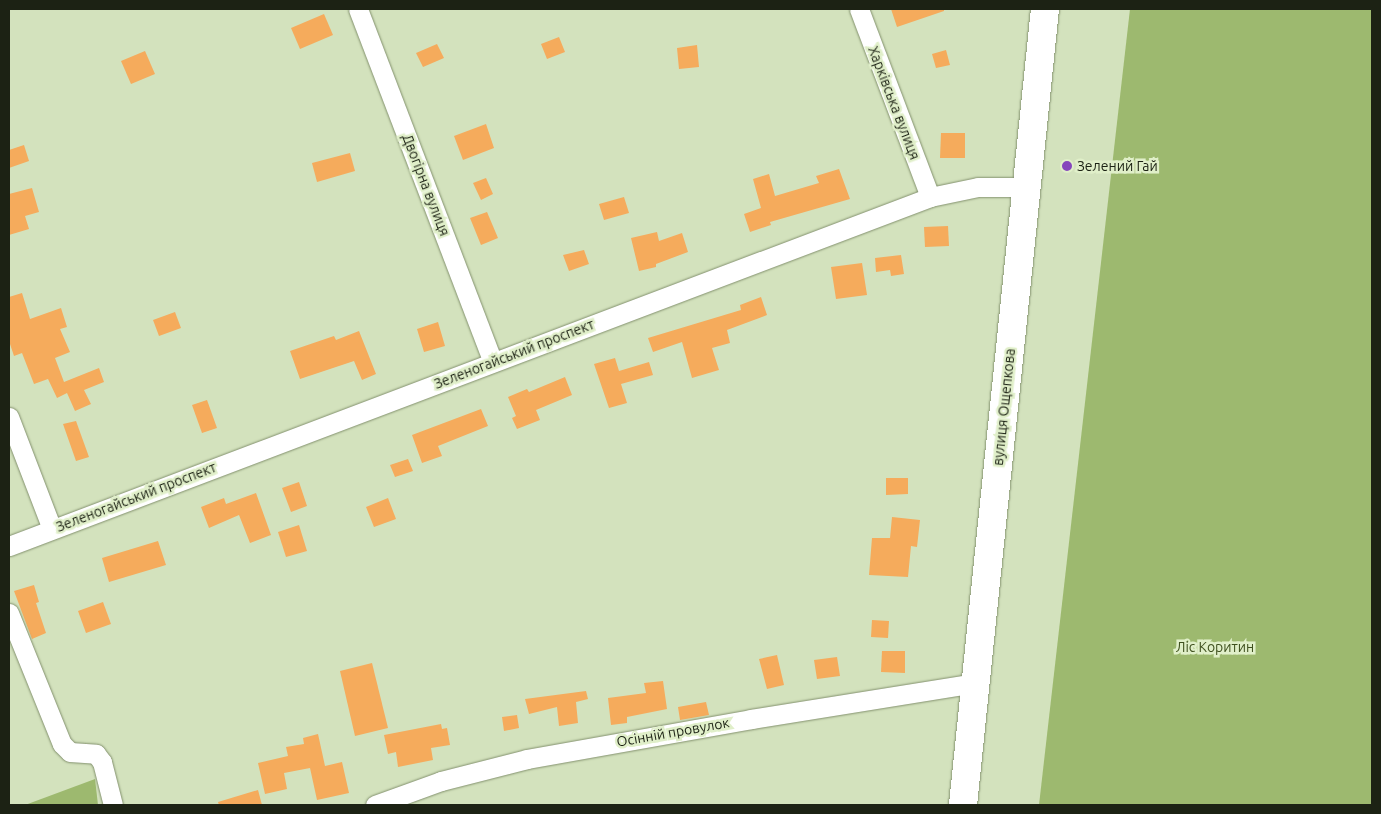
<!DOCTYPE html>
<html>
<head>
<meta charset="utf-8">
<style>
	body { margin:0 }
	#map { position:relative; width:1381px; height:814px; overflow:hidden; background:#d3e2bd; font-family:Ubuntu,sans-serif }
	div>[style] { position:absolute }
	.green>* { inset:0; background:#9db96f }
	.building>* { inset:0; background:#f5ab5c }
	.roads { filter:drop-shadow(0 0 1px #83916e) drop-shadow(0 0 1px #83916e) }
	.minor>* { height:19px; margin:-9.5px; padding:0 9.5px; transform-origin:9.5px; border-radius:9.5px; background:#fff }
	.trunk>* { height:28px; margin:-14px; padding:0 14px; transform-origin:14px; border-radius:14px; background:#fff }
	.dots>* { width:14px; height:14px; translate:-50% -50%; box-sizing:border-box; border:2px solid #e0efc9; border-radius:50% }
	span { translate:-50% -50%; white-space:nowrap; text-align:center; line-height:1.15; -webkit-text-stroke:5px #e0efc9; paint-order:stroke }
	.street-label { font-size:14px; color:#1c2214 }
	.poi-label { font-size:14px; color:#1c2214 }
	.left { translate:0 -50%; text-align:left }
	.park-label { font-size:14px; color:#3e501e }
	.frame { position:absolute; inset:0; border:10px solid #1c2214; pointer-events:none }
</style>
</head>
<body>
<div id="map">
	<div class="green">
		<div style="clip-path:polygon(1130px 9px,1372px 9px,1372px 805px,1039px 805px)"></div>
		<div style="clip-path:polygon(95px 779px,98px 805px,25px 805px)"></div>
	</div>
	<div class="building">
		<div style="clip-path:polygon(891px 9px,944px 9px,944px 11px,897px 27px)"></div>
		<div style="clip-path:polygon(324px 14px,333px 35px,300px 49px,291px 28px)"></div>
		<div style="clip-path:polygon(559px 37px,565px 52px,547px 59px,541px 44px)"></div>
		<div style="clip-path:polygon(437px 44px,444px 58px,423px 67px,416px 53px)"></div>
		<div style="clip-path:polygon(697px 45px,699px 67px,679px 69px,677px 48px)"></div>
		<div style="clip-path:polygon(946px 50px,950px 65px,936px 68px,932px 54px)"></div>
		<div style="clip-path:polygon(145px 51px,155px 74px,131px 84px,121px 61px)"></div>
		<div style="clip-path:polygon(486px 124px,494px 148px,463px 160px,454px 136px)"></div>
		<div style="clip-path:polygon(941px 133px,965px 133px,965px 158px,940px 158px)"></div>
		<div style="clip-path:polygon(24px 145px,29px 161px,9px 168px,9px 150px)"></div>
		<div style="clip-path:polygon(350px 153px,355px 171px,317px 182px,312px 163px)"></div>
		<div style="clip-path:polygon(839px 169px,850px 199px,770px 222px,771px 225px,750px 232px,744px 214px,761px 208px,753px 179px,769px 174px,775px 196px,819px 183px,816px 176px)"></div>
		<div style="clip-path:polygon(486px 178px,493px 194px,481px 200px,473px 183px)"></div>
		<div style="clip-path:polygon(32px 188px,39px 212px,25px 216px,29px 229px,9px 235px,9px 194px)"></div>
		<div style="clip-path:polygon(624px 197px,629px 213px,604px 220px,599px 204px)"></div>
		<div style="clip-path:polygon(487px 212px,498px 238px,481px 245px,470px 218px)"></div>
		<div style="clip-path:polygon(948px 226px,949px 246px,925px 247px,924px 227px)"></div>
		<div style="clip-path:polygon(657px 232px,659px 241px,682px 233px,688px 252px,656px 264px,656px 267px,639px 271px,631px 238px)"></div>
		<div style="clip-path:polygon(584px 250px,589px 264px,569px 271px,563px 255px)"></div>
		<div style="clip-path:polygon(901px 255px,904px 274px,891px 276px,890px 270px,876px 272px,875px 258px)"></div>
		<div style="clip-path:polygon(862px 263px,867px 295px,836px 299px,831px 267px)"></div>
		<div style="clip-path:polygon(22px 293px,30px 319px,61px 308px,67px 327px,60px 329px,70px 352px,55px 358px,64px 382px,99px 368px,104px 382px,84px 390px,91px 404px,75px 411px,67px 393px,57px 398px,48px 379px,34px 384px,22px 353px,14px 356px,9px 341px,9px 297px)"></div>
		<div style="clip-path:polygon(761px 297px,767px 315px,727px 330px,730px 343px,712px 348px,719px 370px,692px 378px,682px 342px,653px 352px,648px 338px,741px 310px,740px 305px)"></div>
		<div style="clip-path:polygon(175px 312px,181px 328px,159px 336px,153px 320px)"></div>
		<div style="clip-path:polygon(438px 322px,445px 346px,424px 352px,417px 329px)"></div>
		<div style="clip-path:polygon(359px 331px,376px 374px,362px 380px,354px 361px,300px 379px,290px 351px,334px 336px,336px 340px)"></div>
		<div style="clip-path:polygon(615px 358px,619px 371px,649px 362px,653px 375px,621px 384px,627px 403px,609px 408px,594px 364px)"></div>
		<div style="clip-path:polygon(565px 377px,572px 395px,536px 410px,540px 420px,517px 429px,512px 418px,516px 416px,508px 397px,527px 389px,529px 392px)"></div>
		<div style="clip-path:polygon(207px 400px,217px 428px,202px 433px,192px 405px)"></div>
		<div style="clip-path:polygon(481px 409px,488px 426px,438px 446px,442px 456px,422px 463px,412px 435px)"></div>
		<div style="clip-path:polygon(76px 421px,89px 457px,76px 461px,63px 424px)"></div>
		<div style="clip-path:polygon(408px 459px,413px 471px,395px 477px,390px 465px)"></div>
		<div style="clip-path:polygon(886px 478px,908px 478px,908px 494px,886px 495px)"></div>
		<div style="clip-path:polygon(299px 482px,307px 506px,291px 512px,282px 488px)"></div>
		<div style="clip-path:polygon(256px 493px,271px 535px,250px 543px,239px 515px,209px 528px,201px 507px,224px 498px,226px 504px)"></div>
		<div style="clip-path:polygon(388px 498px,396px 519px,374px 527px,366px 507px)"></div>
		<div style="clip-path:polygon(892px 517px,920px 520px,917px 547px,911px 546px,908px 577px,869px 575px,872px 538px,890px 538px)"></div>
		<div style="clip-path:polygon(299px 525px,307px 551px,286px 557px,278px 532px)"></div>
		<div style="clip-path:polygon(158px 541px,166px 565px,109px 582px,102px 558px)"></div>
		<div style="clip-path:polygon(34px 585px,39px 602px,36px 603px,46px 633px,32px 639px,14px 591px)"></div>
		<div style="clip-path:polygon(103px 602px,111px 624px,86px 633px,78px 611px)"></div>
		<div style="clip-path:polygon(872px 620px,889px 621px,888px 638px,871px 637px)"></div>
		<div style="clip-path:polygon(882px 651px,905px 651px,905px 673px,881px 672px)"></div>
		<div style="clip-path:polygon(777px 655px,784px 685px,767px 689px,759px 659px)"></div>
		<div style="clip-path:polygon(837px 657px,840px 676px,817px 679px,814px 660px)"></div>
		<div style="clip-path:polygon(372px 663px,388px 728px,355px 736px,340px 671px)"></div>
		<div style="clip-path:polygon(663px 681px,667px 709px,627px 717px,627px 723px,611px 725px,608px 698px,646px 693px,644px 683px)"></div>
		<div style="clip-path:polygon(586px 691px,588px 699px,576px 702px,578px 723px,559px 726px,557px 707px,529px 714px,525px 699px)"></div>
		<div style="clip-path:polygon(706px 702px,709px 715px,680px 720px,678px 707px)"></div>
		<div style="clip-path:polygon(517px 715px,519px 728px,504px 731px,502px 717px)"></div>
		<div style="clip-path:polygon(441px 724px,442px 729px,447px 728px,450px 745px,431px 748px,433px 760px,398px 767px,396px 752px,388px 754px,384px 735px)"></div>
		<div style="clip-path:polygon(318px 734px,325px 766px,342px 762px,349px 793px,317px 800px,310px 768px,284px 773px,287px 789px,265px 794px,258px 763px,288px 756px,286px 747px,304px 744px,303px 738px)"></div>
		<div style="clip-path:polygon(258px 790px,262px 805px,219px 805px,218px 802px)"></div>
	</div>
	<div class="roads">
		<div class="minor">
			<div style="left:358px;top:9px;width:378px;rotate:69.1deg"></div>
			<div style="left:859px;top:9px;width:201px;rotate:69.3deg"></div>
			<div style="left:9px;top:417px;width:120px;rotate:69deg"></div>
			<div style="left:9px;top:546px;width:985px;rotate:-20.75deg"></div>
			<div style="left:930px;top:197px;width:49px;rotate:-11.8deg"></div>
			<div style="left:978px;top:187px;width:48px"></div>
			<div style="left:9px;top:613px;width:141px;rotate:68deg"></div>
			<div style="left:62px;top:744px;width:11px;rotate:45deg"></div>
			<div style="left:70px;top:752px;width:26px;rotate:4deg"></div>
			<div style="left:96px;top:754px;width:10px;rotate:53deg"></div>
			<div style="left:102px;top:762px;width:44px;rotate:75.7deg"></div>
			<div style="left:375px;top:805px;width:70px;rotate:-20deg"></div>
			<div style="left:441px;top:781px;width:89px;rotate:-14.3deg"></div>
			<div style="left:527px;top:759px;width:228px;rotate:-10.1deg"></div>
			<div style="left:751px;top:719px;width:228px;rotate:-9.1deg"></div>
		</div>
		<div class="trunk">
			<div style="left:963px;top:805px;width:800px;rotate:-84.12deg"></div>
		</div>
	</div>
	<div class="dots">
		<div style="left:1067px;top:166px;background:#8647bc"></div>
	</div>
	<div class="street-label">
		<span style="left:894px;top:103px;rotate:69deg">Харківська вулиця</span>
		<span style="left:426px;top:185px;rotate:69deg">Двогірна вулиця</span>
		<span style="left:514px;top:354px;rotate:-21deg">Зеленогайський проспект</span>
		<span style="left:1004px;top:407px;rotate:-84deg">вулиця Ощепкова</span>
		<span style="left:136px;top:497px;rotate:-21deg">Зеленогайський проспект</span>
		<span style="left:673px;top:732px;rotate:-10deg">Осінній провулок</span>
	</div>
	<div class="poi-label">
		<span class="left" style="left:1077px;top:166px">Зелений Гай</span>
	</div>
	<div class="park-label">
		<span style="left:1215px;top:647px">Ліс Коритин</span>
	</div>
	<div class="frame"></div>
</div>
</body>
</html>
